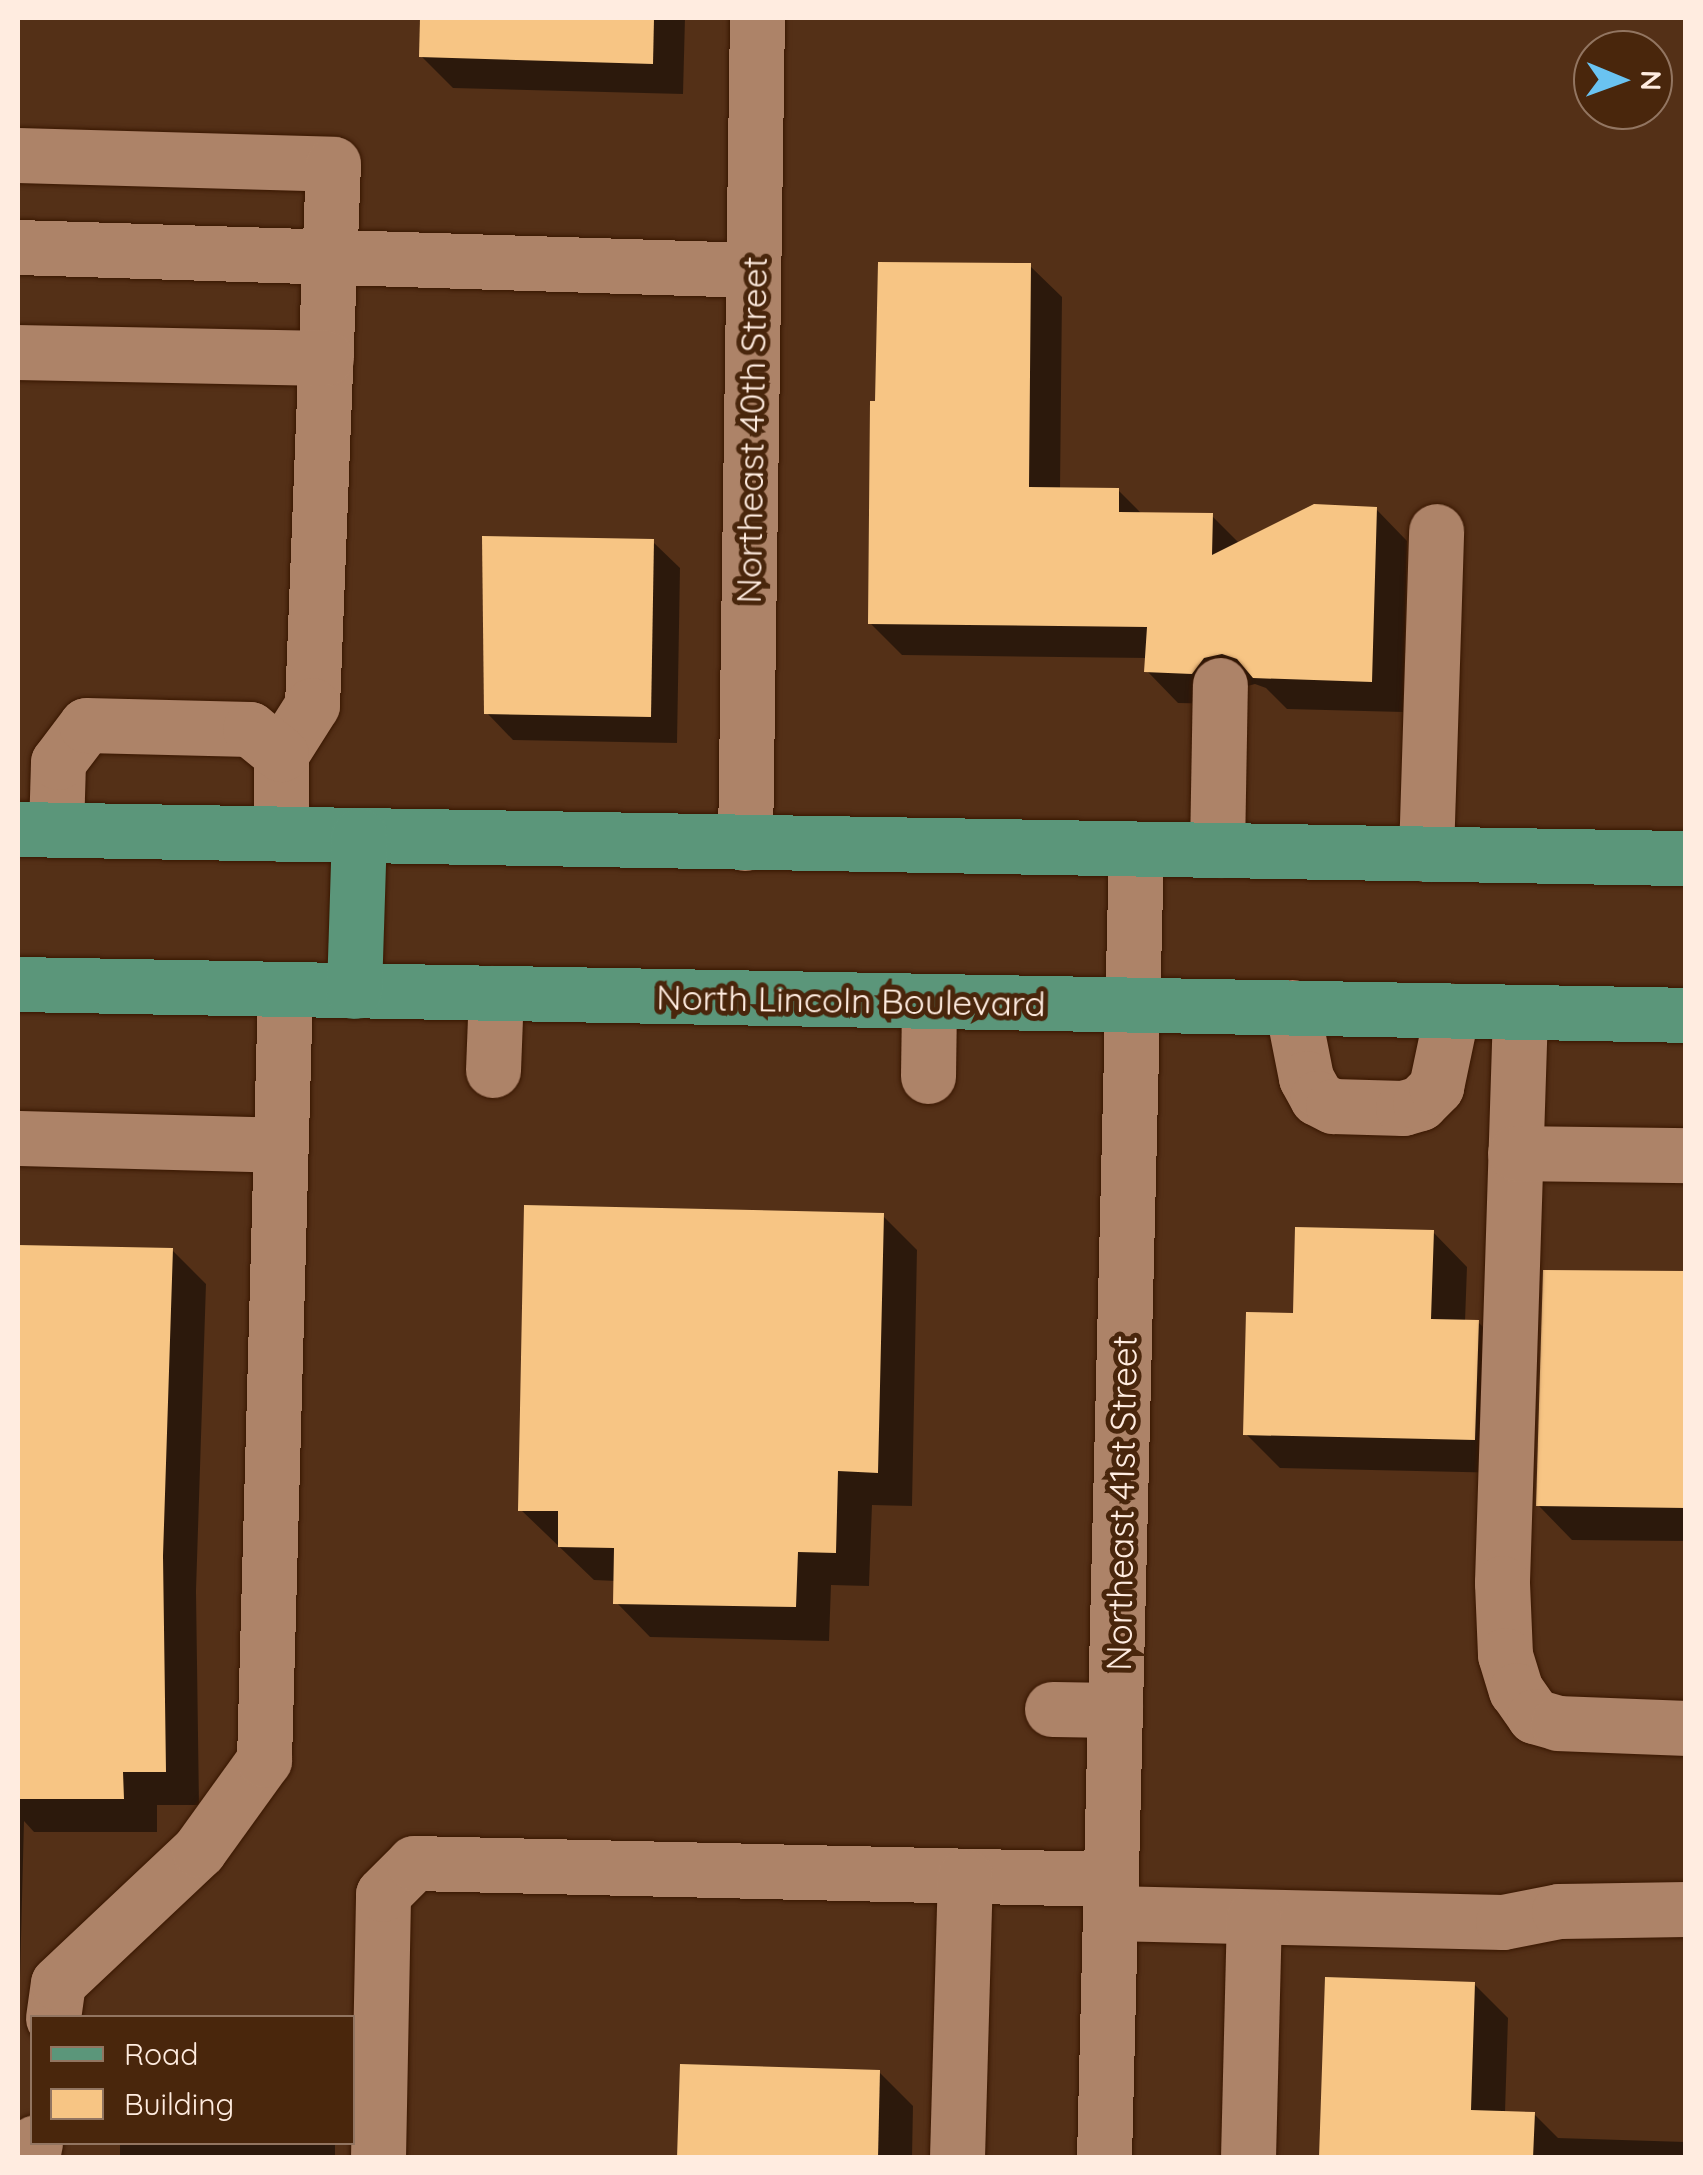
<!DOCTYPE html>
<html>
<head>
<meta charset="utf-8">
<style>
	body { margin:0 }
	#map { position:relative; width:1703px; height:2175px; overflow:hidden; background:#543017; font-family:Quicksand,sans-serif }
	div>[style] { position:absolute }
	.shadow>* { inset:0; background:#0007 }
	.building>* { inset:0; background:#f7c584 }
	.roads { filter:drop-shadow(0 0 2px #391700) drop-shadow(0 0 2px #391700) }
	.minor>* { height:55px; margin:-27.5px; padding:0 27.5px; transform-origin:27.5px; border-radius:27.5px; background:#ad8368 }
	.major>* { height:55px; margin:-27.5px; padding:0 27.5px; transform-origin:27.5px; border-radius:27.5px; background:#5b967a }
	span { translate:-50% -50%; white-space:nowrap; text-align:center; line-height:1.15; -webkit-text-stroke:10px #49260c; paint-order:stroke }
	.street-label { font-size:35px; color:#ffece0 }
	.frame { position:absolute; inset:0; border:20px solid #ffece0; pointer-events:none }
	.legend { position:absolute; left:30px; top:2015px; width:325px; height:130px; box-sizing:border-box; background:#49260c; border:2px solid #927561; margin:0; padding:12px 18px; list-style:none; font-size:30px; color:#ffece0 }
	.legend li { display:flex; align-items:center; gap:20px; height:50px }
	.legend b { width:50px; border:2px solid #927561 }
	.north { position:absolute; left:1573px; top:30px; width:100px; height:100px; box-sizing:border-box; background:#49260c; border:2px solid #927561; border-radius:50%; rotate:91deg; font-size:28px; font-weight:700; line-height:40px; text-align:center; color:#ffece0 }
	.north::after { content:''; display:block; margin:auto; width:35px; height:45px; background:#6ac3f1; clip-path:polygon(50% 0,100% 100%,50% 72%,0 100%) }
</style>
</head>
<body>
<div id="map">
	<div class="shadow">
		<div style="clip-path:polygon(423px 18px,685px 18px,683px 94px,453px 88px,421px 56px)"></div>
		<div style="clip-path:polygon(1030px 266px,1062px 297px,1060px 489px,1118px 490px,1143px 515px,1212px 516px,1240px 544px,1376px 509px,1407px 541px,1403px 712px,1287px 709px,1266px 688px,1255px 684px,1236px 689px,1224px 704px,1178px 703px,1147px 671px,1147px 658px,902px 655px,870px 623px)"></div>
		<div style="clip-path:polygon(653px 542px,680px 568px,677px 743px,513px 740px,487px 713px)"></div>
		<div style="clip-path:polygon(883px 1216px,917px 1250px,912px 1506px,872px 1505px,869px 1586px,831px 1585px,829px 1641px,650px 1637px,616px 1602px,616px 1581px,594px 1580px,521px 1510px)"></div>
		<div style="clip-path:polygon(1433px 1232px,1467px 1267px,1465px 1322px,1478px 1322px,1512px 1356px,1508px 1473px,1280px 1468px,1246px 1434px,1295px 1315px)"></div>
		<div style="clip-path:polygon(18px 1249px,172px 1250px,206px 1284px,196px 1591px,199px 1805px,157px 1805px,157px 1832px,34px 1832px,24px 1821px,20px 1978px)"></div>
		<div style="clip-path:polygon(1686px 1274px,1686px 1541px,1572px 1540px,1538px 1505px)"></div>
		<div style="clip-path:polygon(1474px 1984px,1508px 2018px,1505px 2113px,1534px 2114px,1558px 2138px,1686px 2142px,1686px 2158px,1322px 2158px)"></div>
		<div style="clip-path:polygon(879px 2072px,913px 2106px,912px 2158px,680px 2158px)"></div>
		<div style="clip-path:polygon(120px 2142px,335px 2142px,335px 2158px,120px 2158px)"></div>
	</div>
	<div class="building">
		<div style="clip-path:polygon(420px 18px,654px 18px,653px 64px,419px 57px)"></div>
		<div style="clip-path:polygon(878px 262px,1031px 263px,1029px 487px,1119px 488px,1119px 512px,1213px 513px,1212px 555px,1314px 504px,1377px 507px,1372px 682px,1253px 678px,1237px 659px,1222px 654px,1204px 658px,1192px 674px,1144px 672px,1147px 627px,868px 624px,870px 401px,875px 401px)"></div>
		<div style="clip-path:polygon(482px 536px,654px 539px,651px 717px,484px 714px)"></div>
		<div style="clip-path:polygon(524px 1205px,884px 1213px,878px 1473px,838px 1471px,836px 1553px,798px 1552px,796px 1607px,613px 1604px,614px 1548px,558px 1547px,558px 1511px,518px 1511px)"></div>
		<div style="clip-path:polygon(1295px 1227px,1434px 1230px,1431px 1319px,1479px 1320px,1475px 1440px,1243px 1435px,1246px 1312px,1293px 1313px)"></div>
		<div style="clip-path:polygon(18px 1245px,173px 1248px,163px 1556px,166px 1772px,123px 1772px,124px 1799px,18px 1799px)"></div>
		<div style="clip-path:polygon(1543px 1270px,1686px 1271px,1686px 1508px,1536px 1506px)"></div>
		<div style="clip-path:polygon(1325px 1977px,1475px 1982px,1471px 2110px,1535px 2112px,1533px 2158px,1319px 2158px)"></div>
		<div style="clip-path:polygon(680px 2064px,880px 2070px,878px 2158px,677px 2158px)"></div>
	</div>
	<div class="roads">
		<div class="minor">
			<div style="left:18px;top:155px;width:315px;rotate:1.6deg"></div>
			<div style="left:333px;top:164px;width:541px;rotate:92.22deg"></div>
			<div style="left:312px;top:705px;width:58px;rotate:122.3deg"></div>
			<div style="left:281px;top:754px;width:80px;rotate:90deg"></div>
			<div style="left:18px;top:247px;width:735px;rotate:1.79deg"></div>
			<div style="left:18px;top:352px;width:308px;rotate:1.1deg"></div>
			<div style="left:56px;top:830px;width:68px;rotate:-88.3deg"></div>
			<div style="left:58px;top:762px;width:46px;rotate:-52.9deg"></div>
			<div style="left:86px;top:725px;width:164px;rotate:1.4deg"></div>
			<div style="left:250px;top:729px;width:40px;rotate:39deg"></div>
			<div style="left:745px;top:843px;width:825px;rotate:-89.17deg"></div>
			<div style="left:1217px;top:850px;width:165px;rotate:-89deg"></div>
			<div style="left:1426px;top:854px;width:323px;rotate:-88.2deg"></div>
			<div style="left:1292px;top:1007px;width:72px;rotate:78.8deg"></div>
			<div style="left:1306px;top:1078px;width:23px;rotate:61deg"></div>
			<div style="left:1317px;top:1098px;width:18px;rotate:27deg"></div>
			<div style="left:1333px;top:1106px;width:70px;rotate:1.6deg"></div>
			<div style="left:1403px;top:1108px;width:18px;rotate:-16deg"></div>
			<div style="left:1420px;top:1103px;width:23px;rotate:-45deg"></div>
			<div style="left:1436px;top:1087px;width:78px;rotate:-78.1deg"></div>
			<div style="left:1520px;top:1012px;width:571px;rotate:91.81deg"></div>
			<div style="left:1502px;top:1583px;width:72px;rotate:87.6deg"></div>
			<div style="left:1505px;top:1655px;width:37px;rotate:73deg"></div>
			<div style="left:1516px;top:1690px;width:32px;rotate:55deg"></div>
			<div style="left:1534px;top:1716px;width:25px;rotate:16deg"></div>
			<div style="left:1558px;top:1723px;width:128px;rotate:2.2deg"></div>
			<div style="left:493px;top:1070px;width:77px;rotate:-87.8deg"></div>
			<div style="left:928px;top:1076px;width:75px;rotate:-89.2deg"></div>
			<div style="left:18px;top:1138px;width:263px;rotate:1.5deg"></div>
			<div style="left:1515px;top:1153px;width:171px;rotate:0.7deg"></div>
			<div style="left:1052px;top:1709px;width:63px;rotate:0.9deg"></div>
			<div style="left:1110px;top:1913px;width:393px;rotate:1.3deg"></div>
			<div style="left:1503px;top:1922px;width:57px;rotate:-11.1deg"></div>
			<div style="left:1559px;top:1911px;width:127px;rotate:-0.9deg"></div>
			<div style="left:53px;top:2018px;width:35px;rotate:-82deg"></div>
			<div style="left:58px;top:1983px;width:194px;rotate:-43.3deg"></div>
			<div style="left:199px;top:1850px;width:111px;rotate:-54.2deg"></div>
			<div style="left:264px;top:1760px;width:770px;rotate:-88.44deg"></div>
			<div style="left:32px;top:2158px;width:16px;rotate:-79deg"></div>
			<div style="left:378px;top:2158px;width:264px;rotate:-88.9deg"></div>
			<div style="left:383px;top:1894px;width:44px;rotate:-45deg"></div>
			<div style="left:414px;top:1863px;width:697px;rotate:1.32deg"></div>
			<div style="left:957px;top:2158px;width:282px;rotate:-88.4deg"></div>
			<div style="left:1104px;top:2158px;width:1309px;rotate:-88.6deg"></div>
			<div style="left:1248px;top:2158px;width:241px;rotate:-88.6deg"></div>
		</div>
		<div class="major">
			<div style="left:18px;top:829px;width:1668px;rotate:1deg"></div>
			<div style="left:18px;top:984px;width:1668px;rotate:1.06deg"></div>
			<div style="left:354px;top:991px;width:156px;rotate:-88.2deg"></div>
		</div>
	</div>
	<div class="street-label">
		<span style="left:751px;top:430px;rotate:-89deg">Northeast 40th Street</span>
		<span style="left:851px;top:1000px;rotate:1deg">North Lincoln Boulevard</span>
		<span style="left:1121px;top:1503px;rotate:-89deg">Northeast 41st Street</span>
	</div>
	<div class="frame"></div>
	<ul class="legend">
	<li><b style="height:12px;background:#5b967a"></b>Road</li>
	<li><b style="height:28px;background:#f7c584"></b>Building</li>
	</ul>
	<div class="north">N</div>
</div>
</body>
</html>
